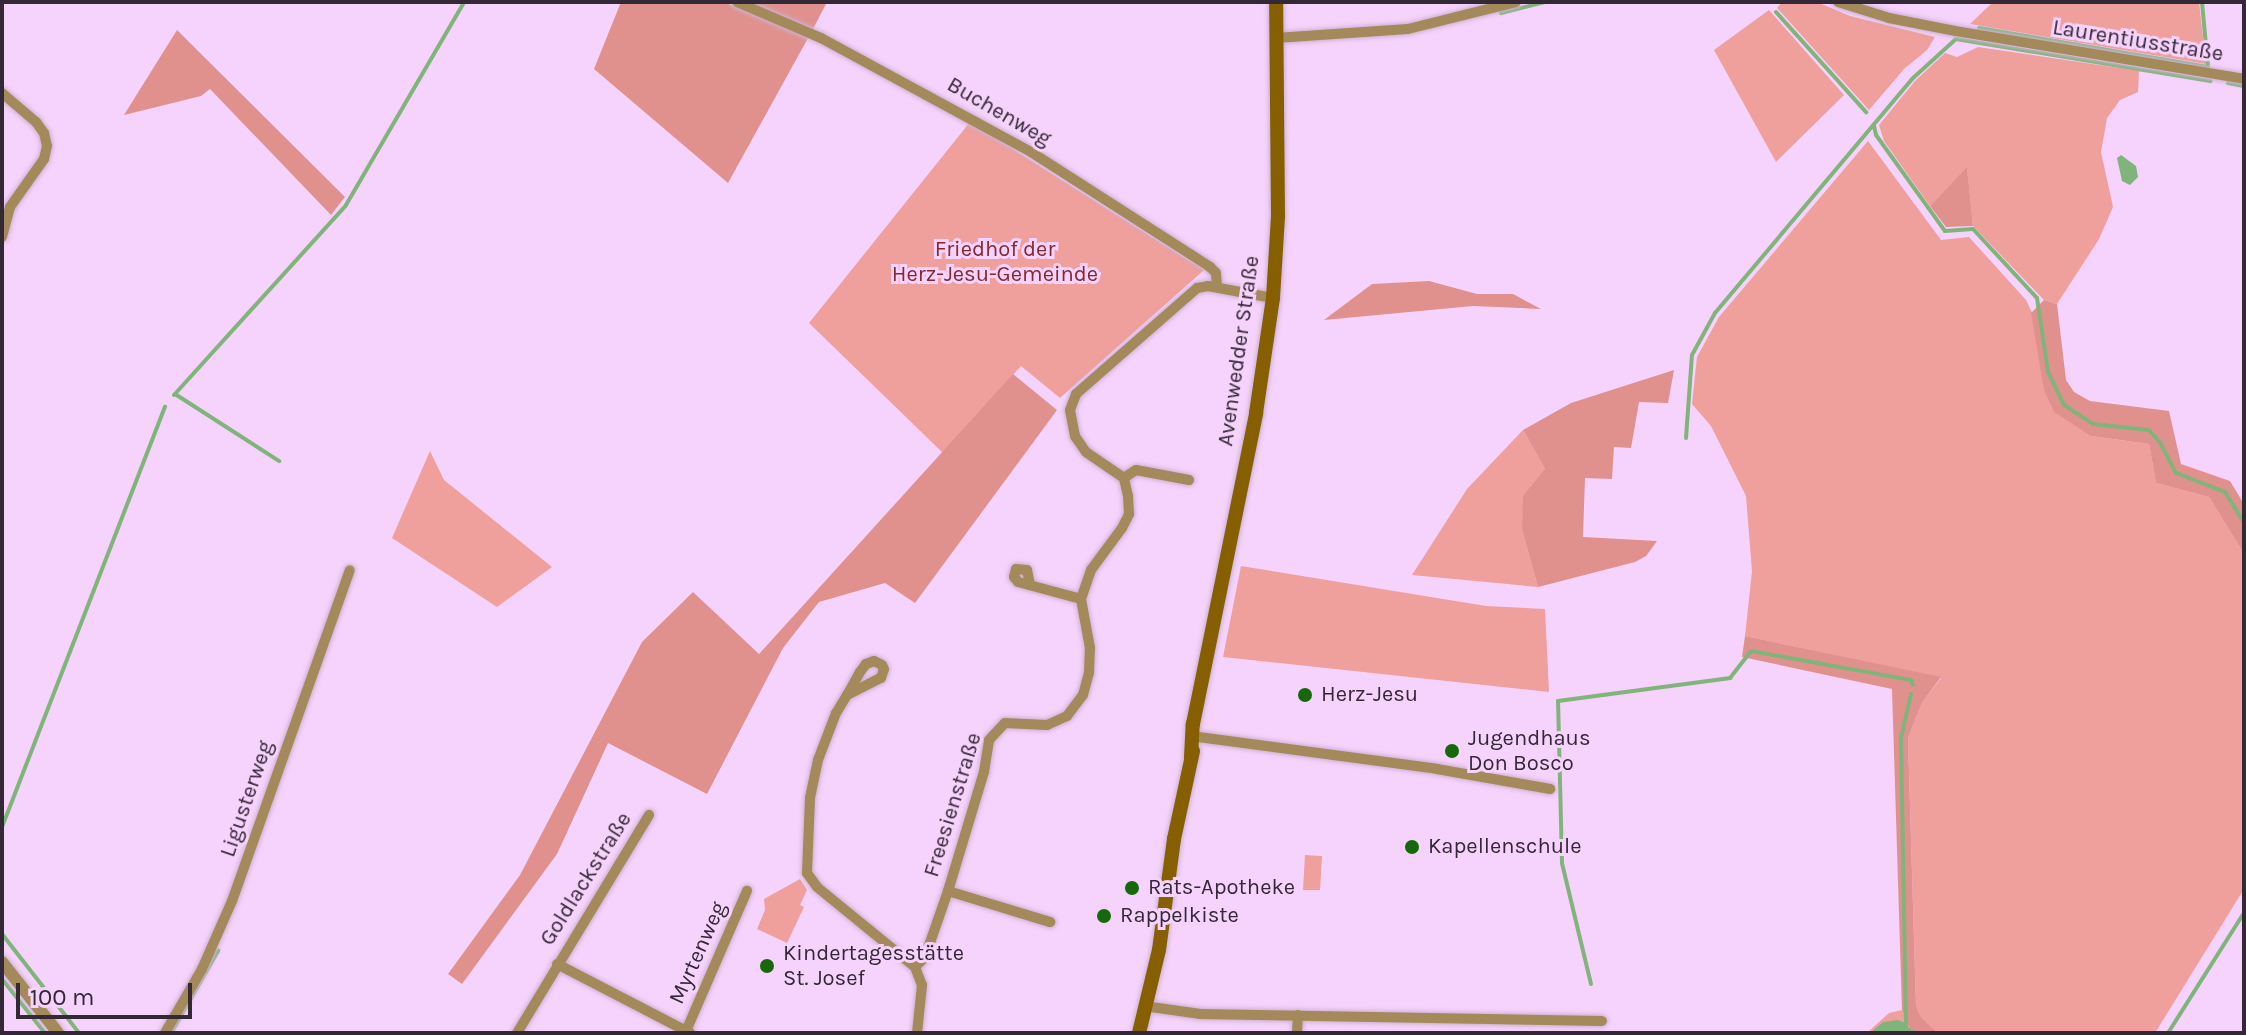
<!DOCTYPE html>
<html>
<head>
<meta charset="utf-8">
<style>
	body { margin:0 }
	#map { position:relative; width:2246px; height:1035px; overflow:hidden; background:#f6d3fc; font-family:Karla,sans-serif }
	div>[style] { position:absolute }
	.green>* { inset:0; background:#ef9f9c }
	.forest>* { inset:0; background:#e0918e }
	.water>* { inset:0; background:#81b47b }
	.stream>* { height:4px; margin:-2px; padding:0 2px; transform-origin:2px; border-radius:2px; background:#81b47b }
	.roads { filter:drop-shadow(0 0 2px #cfb1d4) drop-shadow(0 0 2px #cfb1d4) }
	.minor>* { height:10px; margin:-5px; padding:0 5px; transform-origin:5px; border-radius:5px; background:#a48a5b }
	.tertiary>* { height:12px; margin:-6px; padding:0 6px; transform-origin:6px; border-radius:6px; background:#a48a5b }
	.secondary>* { height:14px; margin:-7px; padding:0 7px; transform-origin:7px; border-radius:7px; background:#855f00 }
	.dots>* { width:22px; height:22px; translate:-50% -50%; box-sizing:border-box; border:4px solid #f6d3fc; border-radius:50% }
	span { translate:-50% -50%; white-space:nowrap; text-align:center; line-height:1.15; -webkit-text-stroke:6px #f6d3fc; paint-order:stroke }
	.street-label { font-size:22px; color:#342736 }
	.park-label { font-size:22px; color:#85282d }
	.poi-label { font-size:22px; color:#342736 }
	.left { translate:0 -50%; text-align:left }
	.frame { position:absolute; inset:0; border:4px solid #342736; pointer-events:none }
	.scale { position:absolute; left:16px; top:983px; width:176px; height:36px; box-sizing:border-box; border:4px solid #342736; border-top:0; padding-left:10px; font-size:24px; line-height:28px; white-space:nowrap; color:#342736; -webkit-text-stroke:6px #f6d3fc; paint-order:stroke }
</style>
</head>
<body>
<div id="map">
	<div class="green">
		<div style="clip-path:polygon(1782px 2px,1817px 2px,1850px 16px,1935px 37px,1927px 50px,1904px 69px,1869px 110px,1777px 8px)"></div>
		<div style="clip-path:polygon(1993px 2px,2199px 2px,2206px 64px,1970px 24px)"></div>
		<div style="clip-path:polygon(1769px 10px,1844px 95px,1776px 162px,1714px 50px)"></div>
		<div style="clip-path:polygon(1978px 47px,2139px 71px,2138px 92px,2120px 100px,2107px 118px,2101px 152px,2113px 207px,2099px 239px,2057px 304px,2044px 300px,1973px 226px,1967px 168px,1930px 206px,1884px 141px,1879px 125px,1915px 81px,1945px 53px,1957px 57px)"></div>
		<div style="clip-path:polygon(970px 122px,1204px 270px,1060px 398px,1021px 366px,943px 453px,809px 323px)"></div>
		<div style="clip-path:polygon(1868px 141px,1941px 240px,1969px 237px,2026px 300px,2091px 436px,2149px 444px,2156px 483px,2209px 497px,2244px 554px,2244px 889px,2155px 1033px,1938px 1033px,1921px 1017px,1916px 1006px,1908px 738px,1922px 703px,1941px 678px,1745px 636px,1752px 571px,1746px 496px,1711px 426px,1692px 404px,1697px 357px,1719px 317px)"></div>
		<div style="clip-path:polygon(1523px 430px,1545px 469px,1522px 530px,1538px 587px,1412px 575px,1467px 489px)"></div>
		<div style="clip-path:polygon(430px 451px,444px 480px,552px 567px,497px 607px,392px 538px)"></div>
		<div style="clip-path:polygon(1241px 566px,1486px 606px,1545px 609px,1549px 692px,1223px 657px)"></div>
		<div style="clip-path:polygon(1305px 855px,1322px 856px,1320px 890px,1303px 890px)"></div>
		<div style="clip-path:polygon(800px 879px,807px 890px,800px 905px,804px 907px,787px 943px,757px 929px,765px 910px,764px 899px)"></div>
		<div style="clip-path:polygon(1902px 1010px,1911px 1033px,1867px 1033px,1889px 1013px)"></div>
	</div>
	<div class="forest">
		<div style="clip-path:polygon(621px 2px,724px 2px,808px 38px,728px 183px,594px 69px)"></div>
		<div style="clip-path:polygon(749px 2px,827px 2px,813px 29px)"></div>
		<div style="clip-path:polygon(177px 30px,345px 197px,331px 215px,210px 89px,201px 96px,124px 115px)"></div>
		<div style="clip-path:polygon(1967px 167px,1973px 226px,1946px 227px,1930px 206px)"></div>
		<div style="clip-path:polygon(1429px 281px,1477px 294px,1513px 294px,1541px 309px,1473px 306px,1324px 320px,1372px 284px)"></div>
		<div style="clip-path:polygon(2044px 300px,2057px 304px,2066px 380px,2074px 392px,2090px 401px,2169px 411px,2181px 464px,2230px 481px,2244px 504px,2244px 554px,2209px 497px,2156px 483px,2149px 444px,2091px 436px,2054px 412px,2044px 390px,2031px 313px)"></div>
		<div style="clip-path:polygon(1674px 370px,1668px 403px,1639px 402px,1631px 448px,1614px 447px,1612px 479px,1585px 478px,1583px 537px,1657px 541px,1646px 556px,1635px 562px,1538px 587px,1522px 530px,1523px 496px,1545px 469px,1523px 430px,1571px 403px)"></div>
		<div style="clip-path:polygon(1013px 374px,1057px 410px,915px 603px,885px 583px,819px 602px,783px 648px,707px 794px,608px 743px,557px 854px,462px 984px,448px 974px,520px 875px,642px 642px,693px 592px,759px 654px)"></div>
		<div style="clip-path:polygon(1745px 636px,1941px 677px,1922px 703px,1908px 738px,1916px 1006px,1921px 1017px,1938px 1033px,1911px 1033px,1902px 1010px,1892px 689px,1742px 657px)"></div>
	</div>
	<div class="water">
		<div style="clip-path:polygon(2121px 155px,2136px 166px,2138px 177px,2130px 185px,2122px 181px,2117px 158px)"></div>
		<div style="clip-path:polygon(1898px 1020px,1905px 1023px,1908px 1033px,1870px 1033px,1883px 1022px)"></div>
	</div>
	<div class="stream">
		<div style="left:1776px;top:12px;width:135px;rotate:48deg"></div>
		<div style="left:1501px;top:13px;width:45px;rotate:-14deg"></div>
		<div style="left:1979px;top:28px;width:232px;rotate:9.7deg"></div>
		<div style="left:2208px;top:67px;width:65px;rotate:-95.3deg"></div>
		<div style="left:2228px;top:83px;width:16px;rotate:11deg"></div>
		<div style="left:1874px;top:126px;width:9px;rotate:77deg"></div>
		<div style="left:1876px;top:135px;width:118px;rotate:54.3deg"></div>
		<div style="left:1945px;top:231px;width:28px;rotate:-4deg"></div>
		<div style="left:1973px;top:229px;width:94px;rotate:47.2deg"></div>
		<div style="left:2037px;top:298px;width:75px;rotate:81.5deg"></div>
		<div style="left:2048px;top:372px;width:37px;rotate:64deg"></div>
		<div style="left:2064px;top:405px;width:35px;rotate:33deg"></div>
		<div style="left:2093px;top:424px;width:56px;rotate:6.1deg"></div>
		<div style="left:2149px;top:430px;width:18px;rotate:49deg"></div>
		<div style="left:2161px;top:444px;width:33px;rotate:63deg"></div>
		<div style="left:2176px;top:473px;width:53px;rotate:21.2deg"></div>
		<div style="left:2225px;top:492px;width:36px;rotate:58deg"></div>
		<div style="left:175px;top:394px;width:124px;rotate:32.8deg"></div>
		<div style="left:174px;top:395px;width:256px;rotate:-47.8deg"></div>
		<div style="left:346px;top:205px;width:235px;rotate:-59.8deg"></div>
		<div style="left:1686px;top:438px;width:83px;rotate:-85.9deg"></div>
		<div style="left:1692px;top:355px;width:48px;rotate:-61.3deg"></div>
		<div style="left:1715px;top:313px;width:306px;rotate:-49.9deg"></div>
		<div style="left:1912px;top:79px;width:59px;rotate:-42.3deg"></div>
		<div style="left:1956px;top:39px;width:258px;rotate:9.4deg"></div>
		<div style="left:1911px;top:694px;width:45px;rotate:102.8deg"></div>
		<div style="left:1901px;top:738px;width:291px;rotate:89deg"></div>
		<div style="left:1906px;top:1029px;width:11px;rotate:22deg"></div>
		<div style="left:2px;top:827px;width:451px;rotate:-68.8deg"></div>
		<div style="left:2px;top:934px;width:125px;rotate:52.1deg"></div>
		<div style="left:2px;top:979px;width:69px;rotate:51.5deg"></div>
		<div style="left:1591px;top:984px;width:124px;rotate:-103.5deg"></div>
		<div style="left:1562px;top:863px;width:162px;rotate:-91.4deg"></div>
		<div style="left:1558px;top:701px;width:174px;rotate:-7.6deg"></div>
		<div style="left:1730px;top:678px;width:34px;rotate:-52deg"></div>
		<div style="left:1751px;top:651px;width:163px;rotate:10.3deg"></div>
		<div style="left:1911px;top:680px;width:5px;rotate:68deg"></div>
		<div style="left:171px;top:1033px;width:95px;rotate:-60.2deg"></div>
		<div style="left:2168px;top:1033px;width:142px;rotate:-57.7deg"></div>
	</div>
	<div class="roads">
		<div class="minor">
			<div style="left:737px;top:2px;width:91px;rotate:23.2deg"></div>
			<div style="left:821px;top:38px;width:239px;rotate:28.5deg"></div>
			<div style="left:1031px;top:152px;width:213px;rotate:32.7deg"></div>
			<div style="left:1210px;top:267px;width:8px;rotate:45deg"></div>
			<div style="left:1216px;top:273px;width:14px;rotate:86deg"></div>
			<div style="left:1838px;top:2px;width:53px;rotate:17.4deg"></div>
			<div style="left:1889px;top:18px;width:67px;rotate:11.1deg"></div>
			<div style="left:1955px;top:31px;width:293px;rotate:9.4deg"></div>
			<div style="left:1276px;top:38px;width:132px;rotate:-3.9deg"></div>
			<div style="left:1408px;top:29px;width:111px;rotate:-14deg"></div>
			<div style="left:2px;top:93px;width:45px;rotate:40.5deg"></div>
			<div style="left:36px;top:122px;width:14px;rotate:54deg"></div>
			<div style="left:44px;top:133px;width:13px;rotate:77deg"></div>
			<div style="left:47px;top:146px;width:13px;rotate:103deg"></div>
			<div style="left:44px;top:159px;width:59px;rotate:125.3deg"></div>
			<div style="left:10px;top:207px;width:31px;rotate:105deg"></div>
			<div style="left:1124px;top:478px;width:14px;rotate:-34deg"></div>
			<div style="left:1136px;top:470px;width:54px;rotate:10.7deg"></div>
			<div style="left:1030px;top:585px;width:15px;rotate:-101deg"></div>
			<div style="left:1027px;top:570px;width:11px;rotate:-175deg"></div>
			<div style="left:1016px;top:569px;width:8px;rotate:104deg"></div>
			<div style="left:1014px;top:577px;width:6px;rotate:51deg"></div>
			<div style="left:1018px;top:582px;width:65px;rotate:15.1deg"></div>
			<div style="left:847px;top:695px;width:38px;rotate:-27deg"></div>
			<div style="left:881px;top:678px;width:9px;rotate:-72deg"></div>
			<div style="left:884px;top:669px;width:4px;rotate:-117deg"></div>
			<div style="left:882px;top:665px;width:9px;rotate:-153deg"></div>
			<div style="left:874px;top:661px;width:9px;rotate:159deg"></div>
			<div style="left:866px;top:664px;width:10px;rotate:127deg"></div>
			<div style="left:860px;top:672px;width:26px;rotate:119deg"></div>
			<div style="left:847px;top:695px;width:21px;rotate:121deg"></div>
			<div style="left:836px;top:713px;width:50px;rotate:111deg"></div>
			<div style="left:818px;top:760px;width:39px;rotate:102deg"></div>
			<div style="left:810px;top:798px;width:75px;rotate:92.3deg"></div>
			<div style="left:807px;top:873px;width:17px;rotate:54deg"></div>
			<div style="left:817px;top:887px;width:127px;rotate:39.2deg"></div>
			<div style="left:915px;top:967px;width:19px;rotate:69deg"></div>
			<div style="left:922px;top:985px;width:48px;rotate:95.9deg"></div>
			<div style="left:1191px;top:736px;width:248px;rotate:7.6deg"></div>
			<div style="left:1437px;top:769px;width:115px;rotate:10deg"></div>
			<div style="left:948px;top:891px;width:107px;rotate:16.9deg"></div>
			<div style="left:557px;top:964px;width:150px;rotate:27.4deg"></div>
			<div style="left:915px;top:967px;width:14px;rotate:-45deg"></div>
			<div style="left:925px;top:957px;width:70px;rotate:-70.8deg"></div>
			<div style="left:948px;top:891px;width:124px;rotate:-73.2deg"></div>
			<div style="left:984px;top:772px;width:32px;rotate:-81deg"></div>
			<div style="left:989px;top:740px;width:23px;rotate:-47deg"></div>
			<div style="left:1005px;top:723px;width:42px;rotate:2.7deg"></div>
			<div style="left:1047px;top:725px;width:22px;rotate:-24deg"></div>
			<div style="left:1067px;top:716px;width:26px;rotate:-53deg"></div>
			<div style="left:1083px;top:695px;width:23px;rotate:-75deg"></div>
			<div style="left:1089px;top:673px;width:25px;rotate:-88deg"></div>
			<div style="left:1090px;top:648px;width:50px;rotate:-100.4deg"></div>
			<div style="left:1081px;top:599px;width:31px;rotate:-71deg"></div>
			<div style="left:1091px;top:570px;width:52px;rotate:-53.6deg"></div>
			<div style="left:1122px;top:528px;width:16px;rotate:-63deg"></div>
			<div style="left:1129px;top:514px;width:18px;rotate:-93deg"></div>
			<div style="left:1128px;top:496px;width:18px;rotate:-103deg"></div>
			<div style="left:1124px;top:478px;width:46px;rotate:-145.6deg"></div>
			<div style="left:1086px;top:452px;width:19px;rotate:-125deg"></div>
			<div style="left:1075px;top:436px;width:26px;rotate:-101deg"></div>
			<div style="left:1070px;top:410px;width:17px;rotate:-69deg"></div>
			<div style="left:1076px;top:394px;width:161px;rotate:-41.2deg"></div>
			<div style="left:1197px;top:288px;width:11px;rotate:-10deg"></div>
			<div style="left:1208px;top:286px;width:66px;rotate:10.5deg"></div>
			<div style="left:1144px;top:1006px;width:57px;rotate:8.1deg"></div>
			<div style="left:1200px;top:1014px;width:402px;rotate:1deg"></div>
			<div style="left:686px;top:1031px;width:153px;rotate:-66.5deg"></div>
			<div style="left:165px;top:1033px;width:74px;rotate:-60deg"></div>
			<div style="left:202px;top:969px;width:74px;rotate:-66.2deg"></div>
			<div style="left:232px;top:901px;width:351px;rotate:-70.4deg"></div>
			<div style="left:517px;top:1033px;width:255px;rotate:-58.8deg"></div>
			<div style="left:1297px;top:1033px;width:18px;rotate:-87deg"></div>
		</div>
		<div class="tertiary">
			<div style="left:2px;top:962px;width:90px;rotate:51.7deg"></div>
		</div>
		<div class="secondary">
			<div style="left:1191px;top:757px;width:33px;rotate:-87deg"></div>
			<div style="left:1193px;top:724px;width:317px;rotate:-78.5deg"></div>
			<div style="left:1256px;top:413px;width:116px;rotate:-81.6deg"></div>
			<div style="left:1273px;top:298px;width:82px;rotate:-86.5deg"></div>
			<div style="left:1278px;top:216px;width:214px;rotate:-90.5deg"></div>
			<div style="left:1139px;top:1033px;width:85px;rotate:-76.5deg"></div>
			<div style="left:1159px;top:950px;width:112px;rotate:-82.3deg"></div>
			<div style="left:1174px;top:839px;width:90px;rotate:-77.8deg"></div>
		</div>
	</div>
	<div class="dots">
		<div style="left:1305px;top:695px;background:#16680b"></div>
		<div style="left:1452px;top:751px;background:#16680b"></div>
		<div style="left:1412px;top:847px;background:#16680b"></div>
		<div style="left:1132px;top:888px;background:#16680b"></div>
		<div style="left:1104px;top:916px;background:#16680b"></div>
		<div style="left:767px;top:966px;background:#16680b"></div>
	</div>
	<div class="street-label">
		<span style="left:2138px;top:41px;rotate:9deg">Laurentiusstraße</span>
		<span style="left:999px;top:112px;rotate:30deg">Buchenweg</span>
		<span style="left:1239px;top:351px;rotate:-82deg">Avenwedder Straße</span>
		<span style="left:247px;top:799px;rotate:-71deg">Ligusterweg</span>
		<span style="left:953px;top:805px;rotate:-73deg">Freesienstraße</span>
		<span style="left:586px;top:879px;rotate:-58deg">Goldlackstraße</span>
		<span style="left:698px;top:953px;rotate:-66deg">Myrtenweg</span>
	</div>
	<div class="park-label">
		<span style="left:995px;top:262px">Friedhof der<br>Herz-Jesu-Gemeinde</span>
	</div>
	<div class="poi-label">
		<span class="left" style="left:1321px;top:695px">Herz-Jesu</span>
		<span class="left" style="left:1468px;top:751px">Jugendhaus<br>Don Bosco</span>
		<span class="left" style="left:1428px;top:847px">Kapellenschule</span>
		<span class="left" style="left:1148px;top:888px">Rats-Apotheke</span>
		<span class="left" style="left:1120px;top:916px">Rappelkiste</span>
		<span class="left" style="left:783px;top:966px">Kindertagesstätte<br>St. Josef</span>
	</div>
	<div class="frame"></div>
	<div class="scale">100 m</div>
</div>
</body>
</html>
